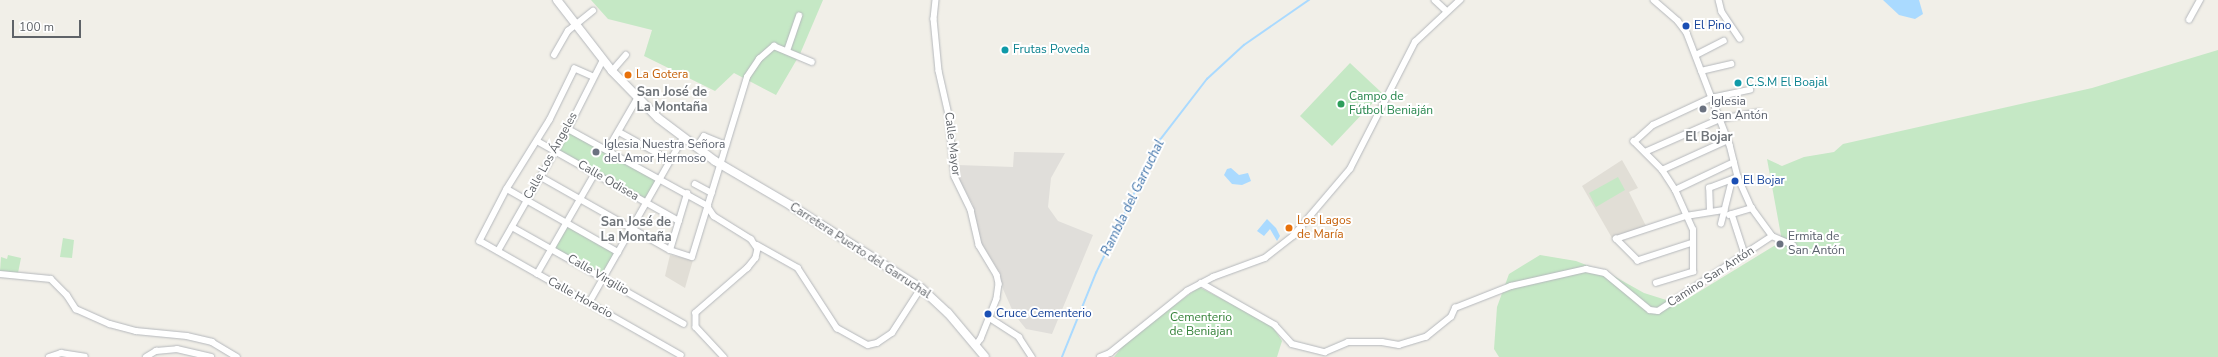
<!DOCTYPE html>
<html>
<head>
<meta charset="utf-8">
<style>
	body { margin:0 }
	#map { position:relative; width:2218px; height:357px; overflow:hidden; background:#f1efe8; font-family:"Nunito Sans",sans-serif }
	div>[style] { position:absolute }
	.industrial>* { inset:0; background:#e0deda }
	.education>* { inset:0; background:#e1ded6 }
	.green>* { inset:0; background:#c5e8c5 }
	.water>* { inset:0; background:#aadaff }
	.stream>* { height:1.5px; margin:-0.75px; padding:0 0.75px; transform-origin:0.75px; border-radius:0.75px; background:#aadaff }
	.roads { filter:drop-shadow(0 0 1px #b5b8bc) drop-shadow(0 0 1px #b5b8bc) }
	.minor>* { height:5.5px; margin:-2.75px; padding:0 2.75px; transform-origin:2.75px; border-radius:2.75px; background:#fff }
	.secondary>* { height:8px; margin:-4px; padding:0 4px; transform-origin:4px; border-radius:4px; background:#fff }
	.dots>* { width:11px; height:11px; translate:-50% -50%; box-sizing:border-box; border:2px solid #fff; border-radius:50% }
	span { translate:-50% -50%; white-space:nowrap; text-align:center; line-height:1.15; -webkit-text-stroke:4px #fff; paint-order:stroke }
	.transit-label { font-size:12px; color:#164399 }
	.left { translate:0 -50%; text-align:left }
	.culture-label { font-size:12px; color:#0d838f }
	.food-label { font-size:12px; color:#c56008 }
	.leisure-label { font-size:12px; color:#27864d }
	.worship-label { font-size:12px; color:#5b616d }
	.street-label { font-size:12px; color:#5f6368 }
	.park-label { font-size:12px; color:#348238 }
	.neighbourhood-label { font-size:13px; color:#70757a; font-weight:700 }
	.water-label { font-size:13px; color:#4174aa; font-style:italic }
	.scale { position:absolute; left:12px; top:20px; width:69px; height:18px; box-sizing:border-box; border:2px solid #5f6368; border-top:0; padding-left:5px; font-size:12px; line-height:14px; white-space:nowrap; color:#5f6368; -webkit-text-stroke:3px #fff; paint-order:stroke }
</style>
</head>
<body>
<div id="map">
	<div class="industrial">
		<div style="clip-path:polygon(1014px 152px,1065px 153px,1051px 178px,1048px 207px,1058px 221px,1093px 235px,1052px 334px,1026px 329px,1014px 314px,1003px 289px,1000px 273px,980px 241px,973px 205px,959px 179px,958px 165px,1013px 167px)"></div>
	</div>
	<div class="education">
		<div style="clip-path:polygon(1622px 160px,1638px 188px,1629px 192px,1646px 226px,1612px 238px,1582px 186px)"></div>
		<div style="clip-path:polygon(670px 255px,693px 260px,685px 288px,665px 276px)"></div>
	</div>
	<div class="green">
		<div style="clip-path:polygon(591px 0,823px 0,800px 54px,776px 95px,734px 73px,715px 91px,644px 56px,652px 30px,608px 19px)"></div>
		<div style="clip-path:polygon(2218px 50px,2218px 357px,1499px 357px,1494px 349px,1497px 307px,1509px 274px,1540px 255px,1576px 261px,1612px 275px,1644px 293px,1679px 304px,1782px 241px,1767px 159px,1782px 166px,1804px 157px,1834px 152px,1843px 144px,2092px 88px)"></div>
		<div style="clip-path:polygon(1350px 63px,1382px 93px,1332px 146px,1300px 116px)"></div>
		<div style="clip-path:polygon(568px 129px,659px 178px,646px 202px,555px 151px)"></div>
		<div style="clip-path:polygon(1618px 177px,1625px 190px,1596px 207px,1589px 193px)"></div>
		<div style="clip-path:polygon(566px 223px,618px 252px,603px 278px,552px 249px)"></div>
		<div style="clip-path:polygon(63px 238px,74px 240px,72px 258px,60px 257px)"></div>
		<div style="clip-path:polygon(8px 255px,21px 258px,18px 273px,0 271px,1px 257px,7px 259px)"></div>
		<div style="clip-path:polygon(1199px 287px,1272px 325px,1282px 341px,1277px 357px,1114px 357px,1128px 340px)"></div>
	</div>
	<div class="water">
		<div style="clip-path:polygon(1883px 0,1919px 0,1923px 14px,1915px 19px,1899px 15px)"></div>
		<div style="clip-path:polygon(1231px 168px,1239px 175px,1248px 173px,1251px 181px,1242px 185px,1232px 184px,1224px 175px,1227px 169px)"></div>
		<div style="clip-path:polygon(1267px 219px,1276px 228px,1280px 236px,1277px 241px,1270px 229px,1264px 236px,1257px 231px)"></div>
	</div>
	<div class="stream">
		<div style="left:1062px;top:357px;width:91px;rotate:-68deg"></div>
		<div style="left:1096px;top:273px;width:148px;rotate:-64.3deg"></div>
		<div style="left:1160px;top:140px;width:77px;rotate:-52.4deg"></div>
		<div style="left:1207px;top:79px;width:50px;rotate:-42.6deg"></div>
		<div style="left:1244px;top:45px;width:79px;rotate:-34.7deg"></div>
	</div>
	<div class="roads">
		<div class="minor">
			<div style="left:936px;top:0;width:19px;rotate:96deg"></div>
			<div style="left:934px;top:19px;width:52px;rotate:84.5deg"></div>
			<div style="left:939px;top:71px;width:45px;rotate:77.2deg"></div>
			<div style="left:949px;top:115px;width:62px;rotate:84.5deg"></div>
			<div style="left:955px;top:177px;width:37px;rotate:64deg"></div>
			<div style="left:971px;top:210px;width:36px;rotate:77deg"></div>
			<div style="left:979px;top:245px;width:35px;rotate:59deg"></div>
			<div style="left:997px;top:275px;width:9px;rotate:77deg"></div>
			<div style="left:999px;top:284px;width:15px;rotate:98deg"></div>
			<div style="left:997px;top:299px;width:43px;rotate:111.8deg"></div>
			<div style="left:981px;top:339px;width:9px;rotate:126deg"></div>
			<div style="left:1435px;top:0;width:16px;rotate:43deg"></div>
			<div style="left:1654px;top:0;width:32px;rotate:41deg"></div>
			<div style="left:1678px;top:21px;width:15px;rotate:53deg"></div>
			<div style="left:1687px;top:33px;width:120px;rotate:69deg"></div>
			<div style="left:1730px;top:145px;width:33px;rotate:76deg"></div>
			<div style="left:1738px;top:177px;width:34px;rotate:66deg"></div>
			<div style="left:1752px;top:208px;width:34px;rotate:54deg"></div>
			<div style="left:1772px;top:236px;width:23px;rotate:23deg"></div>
			<div style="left:1719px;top:0;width:12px;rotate:76deg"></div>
			<div style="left:1722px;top:12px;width:32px;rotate:56deg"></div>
			<div style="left:2189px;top:20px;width:23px;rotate:-61deg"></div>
			<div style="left:787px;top:51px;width:37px;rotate:-71deg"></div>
			<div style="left:554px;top:55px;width:28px;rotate:-60deg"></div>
			<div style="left:568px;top:31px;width:32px;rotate:-39deg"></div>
			<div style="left:1696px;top:55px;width:31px;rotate:-27deg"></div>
			<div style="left:612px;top:71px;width:21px;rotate:-49deg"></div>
			<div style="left:1701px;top:71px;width:31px;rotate:-13deg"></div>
			<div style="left:593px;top:77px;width:20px;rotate:-156deg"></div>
			<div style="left:575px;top:69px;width:57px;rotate:116.1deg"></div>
			<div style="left:550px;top:120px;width:81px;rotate:121.9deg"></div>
			<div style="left:507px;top:189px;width:59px;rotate:117.4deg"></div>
			<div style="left:480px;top:241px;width:231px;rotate:29.6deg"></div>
			<div style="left:568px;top:129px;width:160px;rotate:28.8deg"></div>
			<div style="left:619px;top:132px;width:58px;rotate:28.8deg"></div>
			<div style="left:537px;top:141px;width:163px;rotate:29.4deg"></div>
			<div style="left:696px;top:148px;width:14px;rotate:-56deg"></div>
			<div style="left:704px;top:136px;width:24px;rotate:22deg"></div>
			<div style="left:608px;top:149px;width:58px;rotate:-59.9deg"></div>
			<div style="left:1645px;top:152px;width:82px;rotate:-23.7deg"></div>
			<div style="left:1720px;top:119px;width:39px;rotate:-10deg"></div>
			<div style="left:1662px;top:170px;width:72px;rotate:-24.4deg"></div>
			<div style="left:541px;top:177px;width:148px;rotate:29.5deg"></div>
			<div style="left:670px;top:250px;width:23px;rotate:18deg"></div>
			<div style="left:692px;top:257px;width:188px;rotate:-73deg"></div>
			<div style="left:747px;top:77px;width:22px;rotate:-56deg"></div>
			<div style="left:759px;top:59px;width:20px;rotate:-41deg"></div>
			<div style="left:774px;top:46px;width:41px;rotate:22.8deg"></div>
			<div style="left:695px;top:184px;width:19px;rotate:28deg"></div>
			<div style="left:507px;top:189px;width:128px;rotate:29.6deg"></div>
			<div style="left:1675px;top:190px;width:65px;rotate:-25.4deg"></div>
			<div style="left:708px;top:207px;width:11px;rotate:56deg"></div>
			<div style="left:714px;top:216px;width:44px;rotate:31.9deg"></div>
			<div style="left:751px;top:239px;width:12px;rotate:55deg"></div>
			<div style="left:758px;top:249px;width:9px;rotate:103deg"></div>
			<div style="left:756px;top:258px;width:13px;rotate:129deg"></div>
			<div style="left:748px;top:268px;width:69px;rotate:139.1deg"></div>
			<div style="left:696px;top:313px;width:14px;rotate:90deg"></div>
			<div style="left:696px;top:327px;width:41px;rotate:47deg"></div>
			<div style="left:1710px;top:211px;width:23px;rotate:-92deg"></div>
			<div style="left:1709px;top:188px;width:31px;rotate:-21deg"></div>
			<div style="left:1732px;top:214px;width:42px;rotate:72deg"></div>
			<div style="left:1729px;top:215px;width:24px;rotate:-17deg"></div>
			<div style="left:1721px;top:224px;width:45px;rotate:-76deg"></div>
			<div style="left:512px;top:227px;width:197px;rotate:29.4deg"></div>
			<div style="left:1693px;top:243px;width:58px;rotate:161.9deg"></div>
			<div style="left:1638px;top:261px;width:31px;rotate:-135deg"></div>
			<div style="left:1616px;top:239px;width:74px;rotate:-18.2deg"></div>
			<div style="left:1686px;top:216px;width:39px;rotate:-9deg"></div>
			<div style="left:757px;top:245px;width:47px;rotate:29.3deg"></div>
			<div style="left:798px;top:268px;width:72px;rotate:57deg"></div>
			<div style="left:837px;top:328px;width:35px;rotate:29deg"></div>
			<div style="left:868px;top:345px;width:9px;rotate:-13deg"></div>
			<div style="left:877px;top:343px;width:18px;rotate:-34deg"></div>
			<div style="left:892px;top:333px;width:54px;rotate:-57.2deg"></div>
			<div style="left:670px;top:250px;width:59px;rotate:-73.1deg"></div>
			<div style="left:498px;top:251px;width:141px;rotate:-60.2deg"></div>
			<div style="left:568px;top:129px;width:77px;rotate:-63.1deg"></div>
			<div style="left:0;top:274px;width:51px;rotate:5.6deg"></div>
			<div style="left:51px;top:279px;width:23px;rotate:45deg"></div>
			<div style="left:67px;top:295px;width:17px;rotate:57deg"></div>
			<div style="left:76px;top:309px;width:37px;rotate:24deg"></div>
			<div style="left:110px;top:324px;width:27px;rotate:15deg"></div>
			<div style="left:136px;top:331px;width:51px;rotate:5.6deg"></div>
			<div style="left:187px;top:336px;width:26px;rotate:13deg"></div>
			<div style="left:212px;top:342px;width:29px;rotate:31deg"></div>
			<div style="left:537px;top:274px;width:116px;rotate:-60.1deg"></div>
			<div style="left:1201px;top:283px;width:85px;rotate:29.6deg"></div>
			<div style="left:1275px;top:325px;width:25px;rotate:48deg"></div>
			<div style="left:1292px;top:344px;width:34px;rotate:14deg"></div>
			<div style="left:1325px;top:352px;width:25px;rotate:-23deg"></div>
			<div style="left:1348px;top:342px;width:34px"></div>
			<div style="left:1382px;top:342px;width:17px;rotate:10deg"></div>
			<div style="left:1399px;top:345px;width:28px;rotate:-17deg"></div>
			<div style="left:1426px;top:337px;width:32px;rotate:-39deg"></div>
			<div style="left:1451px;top:317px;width:10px;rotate:-66deg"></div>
			<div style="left:1455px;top:308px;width:60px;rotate:-21.4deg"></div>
			<div style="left:1511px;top:286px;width:77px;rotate:-12.8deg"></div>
			<div style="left:1586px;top:269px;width:19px;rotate:12deg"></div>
			<div style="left:1605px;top:273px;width:58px;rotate:39.4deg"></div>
			<div style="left:1650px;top:310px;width:8px;rotate:7deg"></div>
			<div style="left:1658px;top:311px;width:136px;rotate:-33.3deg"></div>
			<div style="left:1656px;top:283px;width:39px;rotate:-17deg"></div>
			<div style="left:1693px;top:272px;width:42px;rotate:-90deg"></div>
			<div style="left:1693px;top:230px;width:44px;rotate:-114.2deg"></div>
			<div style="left:1675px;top:190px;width:24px;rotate:-123deg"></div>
			<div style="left:1662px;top:170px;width:40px;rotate:-135deg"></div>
			<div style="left:1634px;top:142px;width:25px;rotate:-42deg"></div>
			<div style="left:1653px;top:125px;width:64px;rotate:-25deg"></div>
			<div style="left:1711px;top:98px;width:40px;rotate:-12deg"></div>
			<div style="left:589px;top:303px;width:190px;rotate:-60.3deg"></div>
			<div style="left:990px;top:318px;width:35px;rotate:33deg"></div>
			<div style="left:1019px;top:337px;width:24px;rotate:57deg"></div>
			<div style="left:49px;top:357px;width:13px;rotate:-18deg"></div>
			<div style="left:61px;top:353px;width:24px;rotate:9deg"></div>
			<div style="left:146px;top:357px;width:12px;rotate:-31deg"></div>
			<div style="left:156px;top:351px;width:21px;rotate:-5deg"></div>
			<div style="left:177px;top:349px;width:35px;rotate:13deg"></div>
			<div style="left:1100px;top:357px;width:11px;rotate:-22deg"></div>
			<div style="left:1110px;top:353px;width:99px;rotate:-38.8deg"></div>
			<div style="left:1187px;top:291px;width:30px;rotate:-28deg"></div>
			<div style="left:1213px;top:277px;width:55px;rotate:-20.1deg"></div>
			<div style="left:1265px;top:258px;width:36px;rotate:-38deg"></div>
			<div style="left:1293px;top:236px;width:88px;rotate:-49.6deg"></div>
			<div style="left:1350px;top:169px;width:143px;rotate:-62.9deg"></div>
			<div style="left:1415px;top:42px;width:62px;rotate:-43deg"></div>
		</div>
		<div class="secondary">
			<div style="left:557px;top:0;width:90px;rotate:52.2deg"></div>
			<div style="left:612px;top:71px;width:66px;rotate:45.6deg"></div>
			<div style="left:658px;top:118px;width:71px;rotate:37deg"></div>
			<div style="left:715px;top:161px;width:87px;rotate:30.4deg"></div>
			<div style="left:790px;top:205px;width:155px;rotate:32.4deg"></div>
			<div style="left:921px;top:288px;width:37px;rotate:43deg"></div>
			<div style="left:948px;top:313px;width:57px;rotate:49.9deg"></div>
		</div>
	</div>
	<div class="dots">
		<div style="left:1686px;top:26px;background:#1a4fb4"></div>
		<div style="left:1005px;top:50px;background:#0f9aa8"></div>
		<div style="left:628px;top:75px;background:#e8710a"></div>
		<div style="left:1738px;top:83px;background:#0f9aa8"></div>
		<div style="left:1341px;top:104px;background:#2e9e5b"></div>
		<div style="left:1703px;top:109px;background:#6b7280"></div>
		<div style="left:596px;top:152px;background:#6b7280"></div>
		<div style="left:1735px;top:181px;background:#1a4fb4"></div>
		<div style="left:1289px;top:228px;background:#e8710a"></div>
		<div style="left:1780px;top:244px;background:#6b7280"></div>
		<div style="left:988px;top:314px;background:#1a4fb4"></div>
	</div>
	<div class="transit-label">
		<span class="left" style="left:1694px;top:26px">El Pino</span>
		<span class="left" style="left:1743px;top:181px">El Bojar</span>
		<span class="left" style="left:996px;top:314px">Cruce Cementerio</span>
	</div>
	<div class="culture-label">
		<span class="left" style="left:1013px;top:50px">Frutas Poveda</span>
		<span class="left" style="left:1746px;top:83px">C.S.M El Boajal</span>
	</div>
	<div class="food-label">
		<span class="left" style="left:636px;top:75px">La Gotera</span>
		<span class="left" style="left:1297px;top:228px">Los Lagos<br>de María</span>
	</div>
	<div class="leisure-label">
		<span class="left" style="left:1349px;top:104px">Campo de<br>Fútbol Beniaján</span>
	</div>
	<div class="worship-label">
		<span class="left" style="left:1711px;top:109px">Iglesia<br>San Antón</span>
		<span class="left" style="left:604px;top:152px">Iglesia Nuestra Señora<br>del Amor Hermoso</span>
		<span class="left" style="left:1788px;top:244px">Ermita de<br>San Antón</span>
	</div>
	<div class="street-label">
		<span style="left:952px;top:144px;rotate:83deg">Calle Mayor</span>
		<span style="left:551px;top:156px;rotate:-61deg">Calle Los Ángeles</span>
		<span style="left:608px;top:181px;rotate:30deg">Calle Odisea</span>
		<span style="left:860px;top:251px;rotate:33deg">Carretera Puerto del Garruchal</span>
		<span style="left:598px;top:275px;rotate:30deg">Calle Virgilio</span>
		<span style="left:1711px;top:277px;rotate:-33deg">Camino San Antón</span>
		<span style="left:580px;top:298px;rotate:29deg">Calle Horacio</span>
	</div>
	<div class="park-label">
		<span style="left:1201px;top:325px">Cementerio<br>de Beniajan</span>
	</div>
	<div class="neighbourhood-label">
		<span style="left:672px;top:100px">San José de<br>La Montaña</span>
		<span style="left:1709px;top:137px">El Bojar</span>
		<span style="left:636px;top:230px">San José de<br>La Montaña</span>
	</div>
	<div class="water-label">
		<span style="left:1133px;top:198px;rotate:-64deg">Rambla del Garruchal</span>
	</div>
	<div class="scale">100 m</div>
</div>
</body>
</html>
